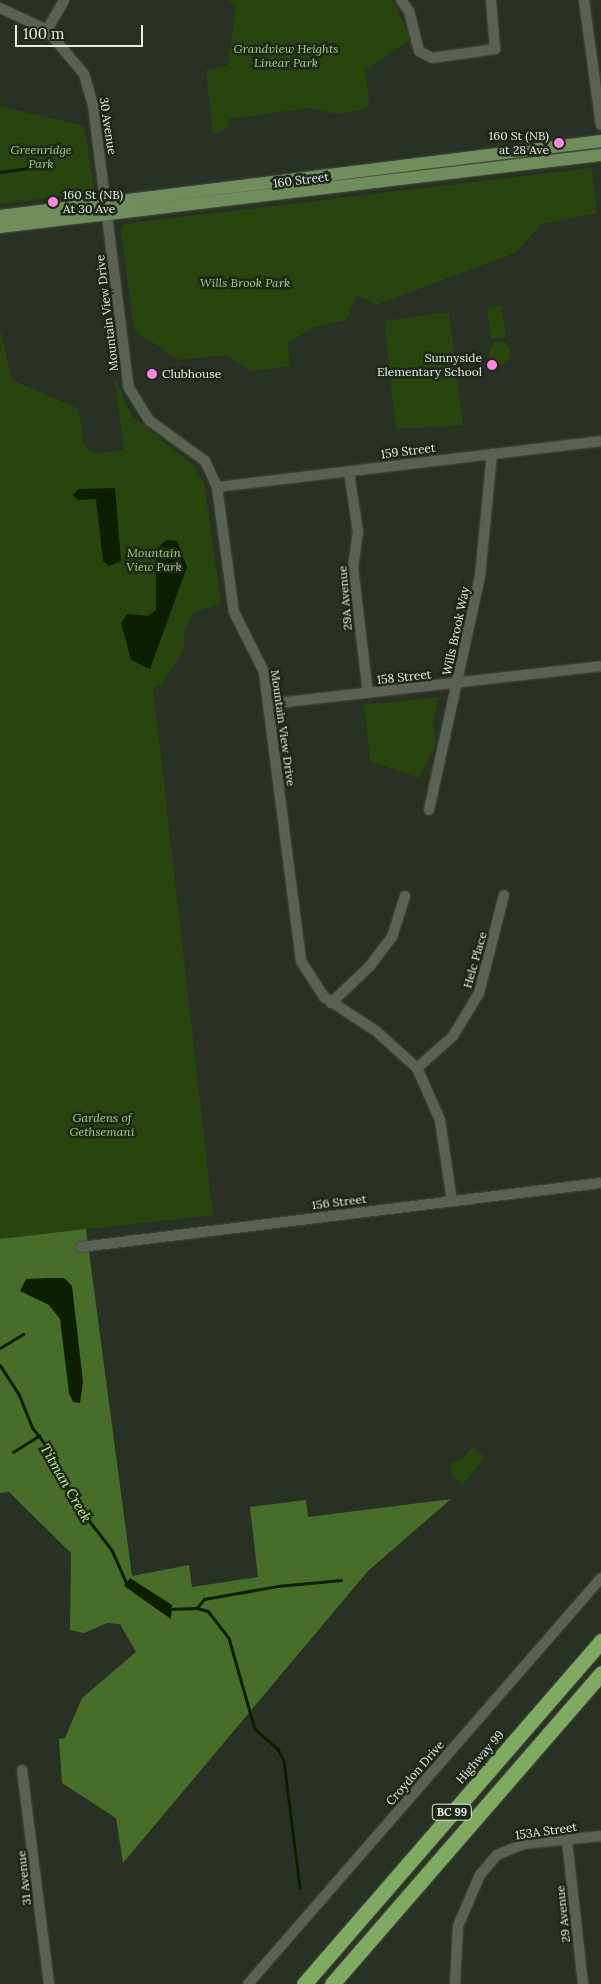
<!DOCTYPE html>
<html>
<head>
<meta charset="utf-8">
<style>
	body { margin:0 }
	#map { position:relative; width:601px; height:1984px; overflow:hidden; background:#293124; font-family:Lora,serif }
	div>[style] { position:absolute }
	.green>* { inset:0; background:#28450e }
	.round { border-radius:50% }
	.forest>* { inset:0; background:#476e28 }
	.water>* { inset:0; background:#0c1f00 }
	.stream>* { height:2.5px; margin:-1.25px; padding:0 1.25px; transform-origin:1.25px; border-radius:1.25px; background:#0c1f00 }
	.roads { filter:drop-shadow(0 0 1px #464c41) drop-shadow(0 0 1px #464c41) }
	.minor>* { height:10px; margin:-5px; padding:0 5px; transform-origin:5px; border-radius:5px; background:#596253 }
	.major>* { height:12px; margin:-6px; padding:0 6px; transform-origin:6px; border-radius:6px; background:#708e5b }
	.highway>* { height:15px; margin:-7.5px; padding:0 7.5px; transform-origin:7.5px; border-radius:7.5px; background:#7fab60 }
	.dots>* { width:14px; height:14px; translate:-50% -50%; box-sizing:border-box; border:2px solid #1f271b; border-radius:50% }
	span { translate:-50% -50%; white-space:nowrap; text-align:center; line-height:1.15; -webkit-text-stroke:5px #1f271b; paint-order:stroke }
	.shield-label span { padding:1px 4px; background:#1f271b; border:1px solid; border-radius:4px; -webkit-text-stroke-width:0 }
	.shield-label { font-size:11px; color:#e9efe6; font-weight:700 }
	.park-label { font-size:12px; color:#9bd373; font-style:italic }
	.street-label { font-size:12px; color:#e9efe6 }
	.poi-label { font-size:12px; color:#e9efe6 }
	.right { translate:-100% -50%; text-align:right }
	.left { translate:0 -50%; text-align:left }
	.water-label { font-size:14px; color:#baf493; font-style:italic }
	.scale { position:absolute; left:15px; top:25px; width:128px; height:22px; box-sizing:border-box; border:2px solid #e9efe6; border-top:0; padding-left:6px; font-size:15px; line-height:18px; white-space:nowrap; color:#e9efe6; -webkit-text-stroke:4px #1f271b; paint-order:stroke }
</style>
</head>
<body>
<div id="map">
	<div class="green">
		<div style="clip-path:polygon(228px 0,393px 0,410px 39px,366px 70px,369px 104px,363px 109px,337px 114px,308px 108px,228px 119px,229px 126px,213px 135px,206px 70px,228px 65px,236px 7px)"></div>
		<div style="clip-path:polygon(0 106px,84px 126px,95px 192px,0 204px)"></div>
		<div style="clip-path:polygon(592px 168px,597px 213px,541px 224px,515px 253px,376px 305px,357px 295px,346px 320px,312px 328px,288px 343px,290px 366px,252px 371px,226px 355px,179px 360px,134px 330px,121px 230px,124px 224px)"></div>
		<div style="clip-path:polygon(502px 306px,506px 337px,491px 339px,487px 308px)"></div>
		<div style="clip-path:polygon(449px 312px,463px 425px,396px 429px,384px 321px)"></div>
		<div style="clip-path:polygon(0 329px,12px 380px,79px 409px,84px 445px,94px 454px,124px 450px,114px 375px,131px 415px,193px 465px,204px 483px,221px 604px,194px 612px,185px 630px,183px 651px,161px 685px,153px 687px,213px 1215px,0 1239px)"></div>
		<div class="round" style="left:489px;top:342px;width:22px;height:22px"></div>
		<div style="clip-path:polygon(439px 697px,433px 722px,436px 745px,419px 778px,370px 761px,364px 705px)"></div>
		<div style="clip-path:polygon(473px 1447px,485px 1457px,463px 1484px,452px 1475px,450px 1463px,461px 1461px)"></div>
	</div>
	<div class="forest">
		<div style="clip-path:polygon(86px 1229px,132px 1576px,189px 1565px,192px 1587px,258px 1577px,250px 1507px,306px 1500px,308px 1517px,451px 1499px,368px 1571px,123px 1863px,116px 1818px,62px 1783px,59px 1739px,65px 1738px,82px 1698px,136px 1652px,120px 1624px,107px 1623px,84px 1633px,70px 1630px,71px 1553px,9px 1492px,0 1493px,0 1239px)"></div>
	</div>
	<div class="water">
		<div style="clip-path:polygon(115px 488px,121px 561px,109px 566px,103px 561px,96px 499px,78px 500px,73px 495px,78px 489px)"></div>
		<div style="clip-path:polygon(166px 540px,177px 541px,187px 567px,150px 669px,131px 660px,121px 623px,127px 614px,148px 616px,156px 610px,156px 550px)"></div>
		<div style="clip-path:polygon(49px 1278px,64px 1278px,72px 1286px,83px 1382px,80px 1403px,73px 1402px,69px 1393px,60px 1319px,49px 1305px,20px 1291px,26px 1279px)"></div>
		<div style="clip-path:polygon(130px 1578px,172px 1605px,171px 1619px,124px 1586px)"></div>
	</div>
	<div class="stream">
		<div style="left:0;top:172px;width:36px;rotate:-8deg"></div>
		<div style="left:0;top:1348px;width:27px;rotate:-31deg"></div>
		<div style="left:0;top:1365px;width:35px;rotate:57deg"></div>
		<div style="left:19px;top:1394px;width:35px;rotate:68deg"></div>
		<div style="left:32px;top:1427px;width:34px;rotate:52deg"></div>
		<div style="left:53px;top:1454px;width:51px;rotate:65.9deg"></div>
		<div style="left:74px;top:1501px;width:62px;rotate:52.2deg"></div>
		<div style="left:112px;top:1550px;width:37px;rotate:66deg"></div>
		<div style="left:13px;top:1452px;width:31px;rotate:-32deg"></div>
		<div style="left:197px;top:1608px;width:11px;rotate:15deg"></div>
		<div style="left:208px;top:1611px;width:34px;rotate:52deg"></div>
		<div style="left:229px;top:1638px;width:95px;rotate:74.1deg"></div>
		<div style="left:255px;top:1729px;width:30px;rotate:41deg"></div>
		<div style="left:278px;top:1749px;width:13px;rotate:63deg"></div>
		<div style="left:284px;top:1761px;width:128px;rotate:82.8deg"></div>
		<div style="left:170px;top:1609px;width:27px;rotate:-2deg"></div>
		<div style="left:197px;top:1608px;width:11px;rotate:-52deg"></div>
		<div style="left:204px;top:1599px;width:75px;rotate:-10deg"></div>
		<div style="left:278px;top:1586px;width:63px;rotate:-5.4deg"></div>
	</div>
	<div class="roads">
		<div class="minor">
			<div style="left:401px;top:0;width:14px;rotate:54deg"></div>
			<div style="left:409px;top:11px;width:41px;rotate:76deg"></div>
			<div style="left:419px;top:51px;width:15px;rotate:28deg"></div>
			<div style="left:432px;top:58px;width:64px;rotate:-8.1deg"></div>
			<div style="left:495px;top:49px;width:49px;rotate:-94.7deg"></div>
			<div style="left:584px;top:0;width:126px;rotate:82.3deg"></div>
			<div style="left:0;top:8px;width:52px;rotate:25.1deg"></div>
			<div style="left:47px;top:30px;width:57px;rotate:49.9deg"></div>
			<div style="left:84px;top:74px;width:32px;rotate:74deg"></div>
			<div style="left:93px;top:105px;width:285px;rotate:82.8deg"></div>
			<div style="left:129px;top:388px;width:39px;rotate:58deg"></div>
			<div style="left:150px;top:421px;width:68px;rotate:36deg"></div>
			<div style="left:205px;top:461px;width:29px;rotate:65deg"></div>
			<div style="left:217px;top:487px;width:126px;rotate:82.3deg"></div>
			<div style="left:234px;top:612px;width:67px;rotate:63.4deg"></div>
			<div style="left:264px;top:672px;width:291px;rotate:82.7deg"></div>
			<div style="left:301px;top:961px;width:43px;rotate:57.4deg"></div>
			<div style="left:324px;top:997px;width:62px;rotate:33.2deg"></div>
			<div style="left:376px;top:1031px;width:55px;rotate:42.1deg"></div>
			<div style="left:417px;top:1068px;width:57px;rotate:66.1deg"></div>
			<div style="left:440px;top:1120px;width:82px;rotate:81.6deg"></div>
			<div style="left:47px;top:30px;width:34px;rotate:-60deg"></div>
			<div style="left:349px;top:472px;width:61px;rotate:81.5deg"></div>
			<div style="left:358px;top:532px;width:36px;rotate:98deg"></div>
			<div style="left:353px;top:568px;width:126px;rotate:83.2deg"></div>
			<div style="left:217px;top:487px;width:387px;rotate:-6.8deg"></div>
			<div style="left:269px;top:704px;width:334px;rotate:-6.5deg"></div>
			<div style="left:429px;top:810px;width:239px;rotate:-77.7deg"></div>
			<div style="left:480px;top:576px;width:123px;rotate:-84.4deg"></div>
			<div style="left:331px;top:1003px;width:54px;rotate:-43.5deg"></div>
			<div style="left:370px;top:966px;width:36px;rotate:-53deg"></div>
			<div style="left:392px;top:937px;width:43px;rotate:-72.4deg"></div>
			<div style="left:417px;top:1068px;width:48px;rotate:-41.6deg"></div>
			<div style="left:453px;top:1036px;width:50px;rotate:-58.8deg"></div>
			<div style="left:479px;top:993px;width:101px;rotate:-75.7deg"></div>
			<div style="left:81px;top:1247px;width:524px;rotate:-7.02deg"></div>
			<div style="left:22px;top:1770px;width:216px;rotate:82.8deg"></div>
			<div style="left:567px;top:1841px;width:144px;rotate:83.6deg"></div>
			<div style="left:248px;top:1984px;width:538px;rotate:-48.99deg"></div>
			<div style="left:455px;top:1984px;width:58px;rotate:-87deg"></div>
			<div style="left:458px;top:1926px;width:56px;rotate:-66.7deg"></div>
			<div style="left:480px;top:1875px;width:26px;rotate:-50deg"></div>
			<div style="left:497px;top:1855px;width:28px;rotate:-23deg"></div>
			<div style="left:523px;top:1844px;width:78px;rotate:-5.9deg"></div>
		</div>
		<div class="major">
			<div style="left:0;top:216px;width:606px;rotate:-7.11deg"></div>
			<div style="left:0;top:227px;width:605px;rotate:-6.83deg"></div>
		</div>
		<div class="highway">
			<div style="left:304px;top:1984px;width:454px;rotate:-49.1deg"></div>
			<div style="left:332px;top:1984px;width:411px;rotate:-49.1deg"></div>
		</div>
	</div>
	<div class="dots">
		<div style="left:559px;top:143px;background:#fe85e0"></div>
		<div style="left:53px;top:202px;background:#fe85e0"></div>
		<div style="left:492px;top:365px;background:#fe85e0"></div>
		<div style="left:152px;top:374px;background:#fe85e0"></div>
	</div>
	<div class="shield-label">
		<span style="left:452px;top:1812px">BC 99</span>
	</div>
	<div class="park-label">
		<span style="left:286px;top:56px">Grandview Heights<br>Linear Park</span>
		<span style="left:41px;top:157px">Greenridge<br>Park</span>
		<span style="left:245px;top:283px">Wills Brook Park</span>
		<span style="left:154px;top:560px">Mountain<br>View Park</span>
		<span style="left:102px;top:1125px">Gardens of<br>Gethsemani</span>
	</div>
	<div class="street-label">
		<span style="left:108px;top:126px;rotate:81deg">30 Avenue</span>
		<span style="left:301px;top:180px;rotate:-7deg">160 Street</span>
		<span style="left:107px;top:313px;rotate:-97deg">Mountain View Drive</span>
		<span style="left:408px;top:451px;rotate:-7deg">159 Street</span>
		<span style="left:345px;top:598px;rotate:-95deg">29A Avenue</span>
		<span style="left:456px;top:631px;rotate:-78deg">Wills Brook Way</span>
		<span style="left:404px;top:677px;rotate:-6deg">158 Street</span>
		<span style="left:283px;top:728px;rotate:82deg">Mountain View Drive</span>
		<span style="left:475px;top:960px;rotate:-74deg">Helc Place</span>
		<span style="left:339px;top:1202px;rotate:-7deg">156 Street</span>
		<span style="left:480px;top:1757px;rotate:-49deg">Highway 99</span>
		<span style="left:415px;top:1773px;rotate:-49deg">Croydon Drive</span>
		<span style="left:546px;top:1831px;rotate:-8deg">153A Street</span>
		<span style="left:24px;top:1878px;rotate:-96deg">31 Avenue</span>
		<span style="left:563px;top:1914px;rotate:-96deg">29 Avenue</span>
	</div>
	<div class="poi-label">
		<span class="right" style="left:549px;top:143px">160 St (NB)<br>at 28 Ave</span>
		<span class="left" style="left:63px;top:202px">160 St (NB)<br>At 30 Ave</span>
		<span class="right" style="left:482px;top:365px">Sunnyside<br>Elementary School</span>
		<span class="left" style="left:162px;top:374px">Clubhouse</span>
	</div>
	<div class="water-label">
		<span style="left:66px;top:1483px;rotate:60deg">Titman Creek</span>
	</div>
	<div class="scale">100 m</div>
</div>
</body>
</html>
